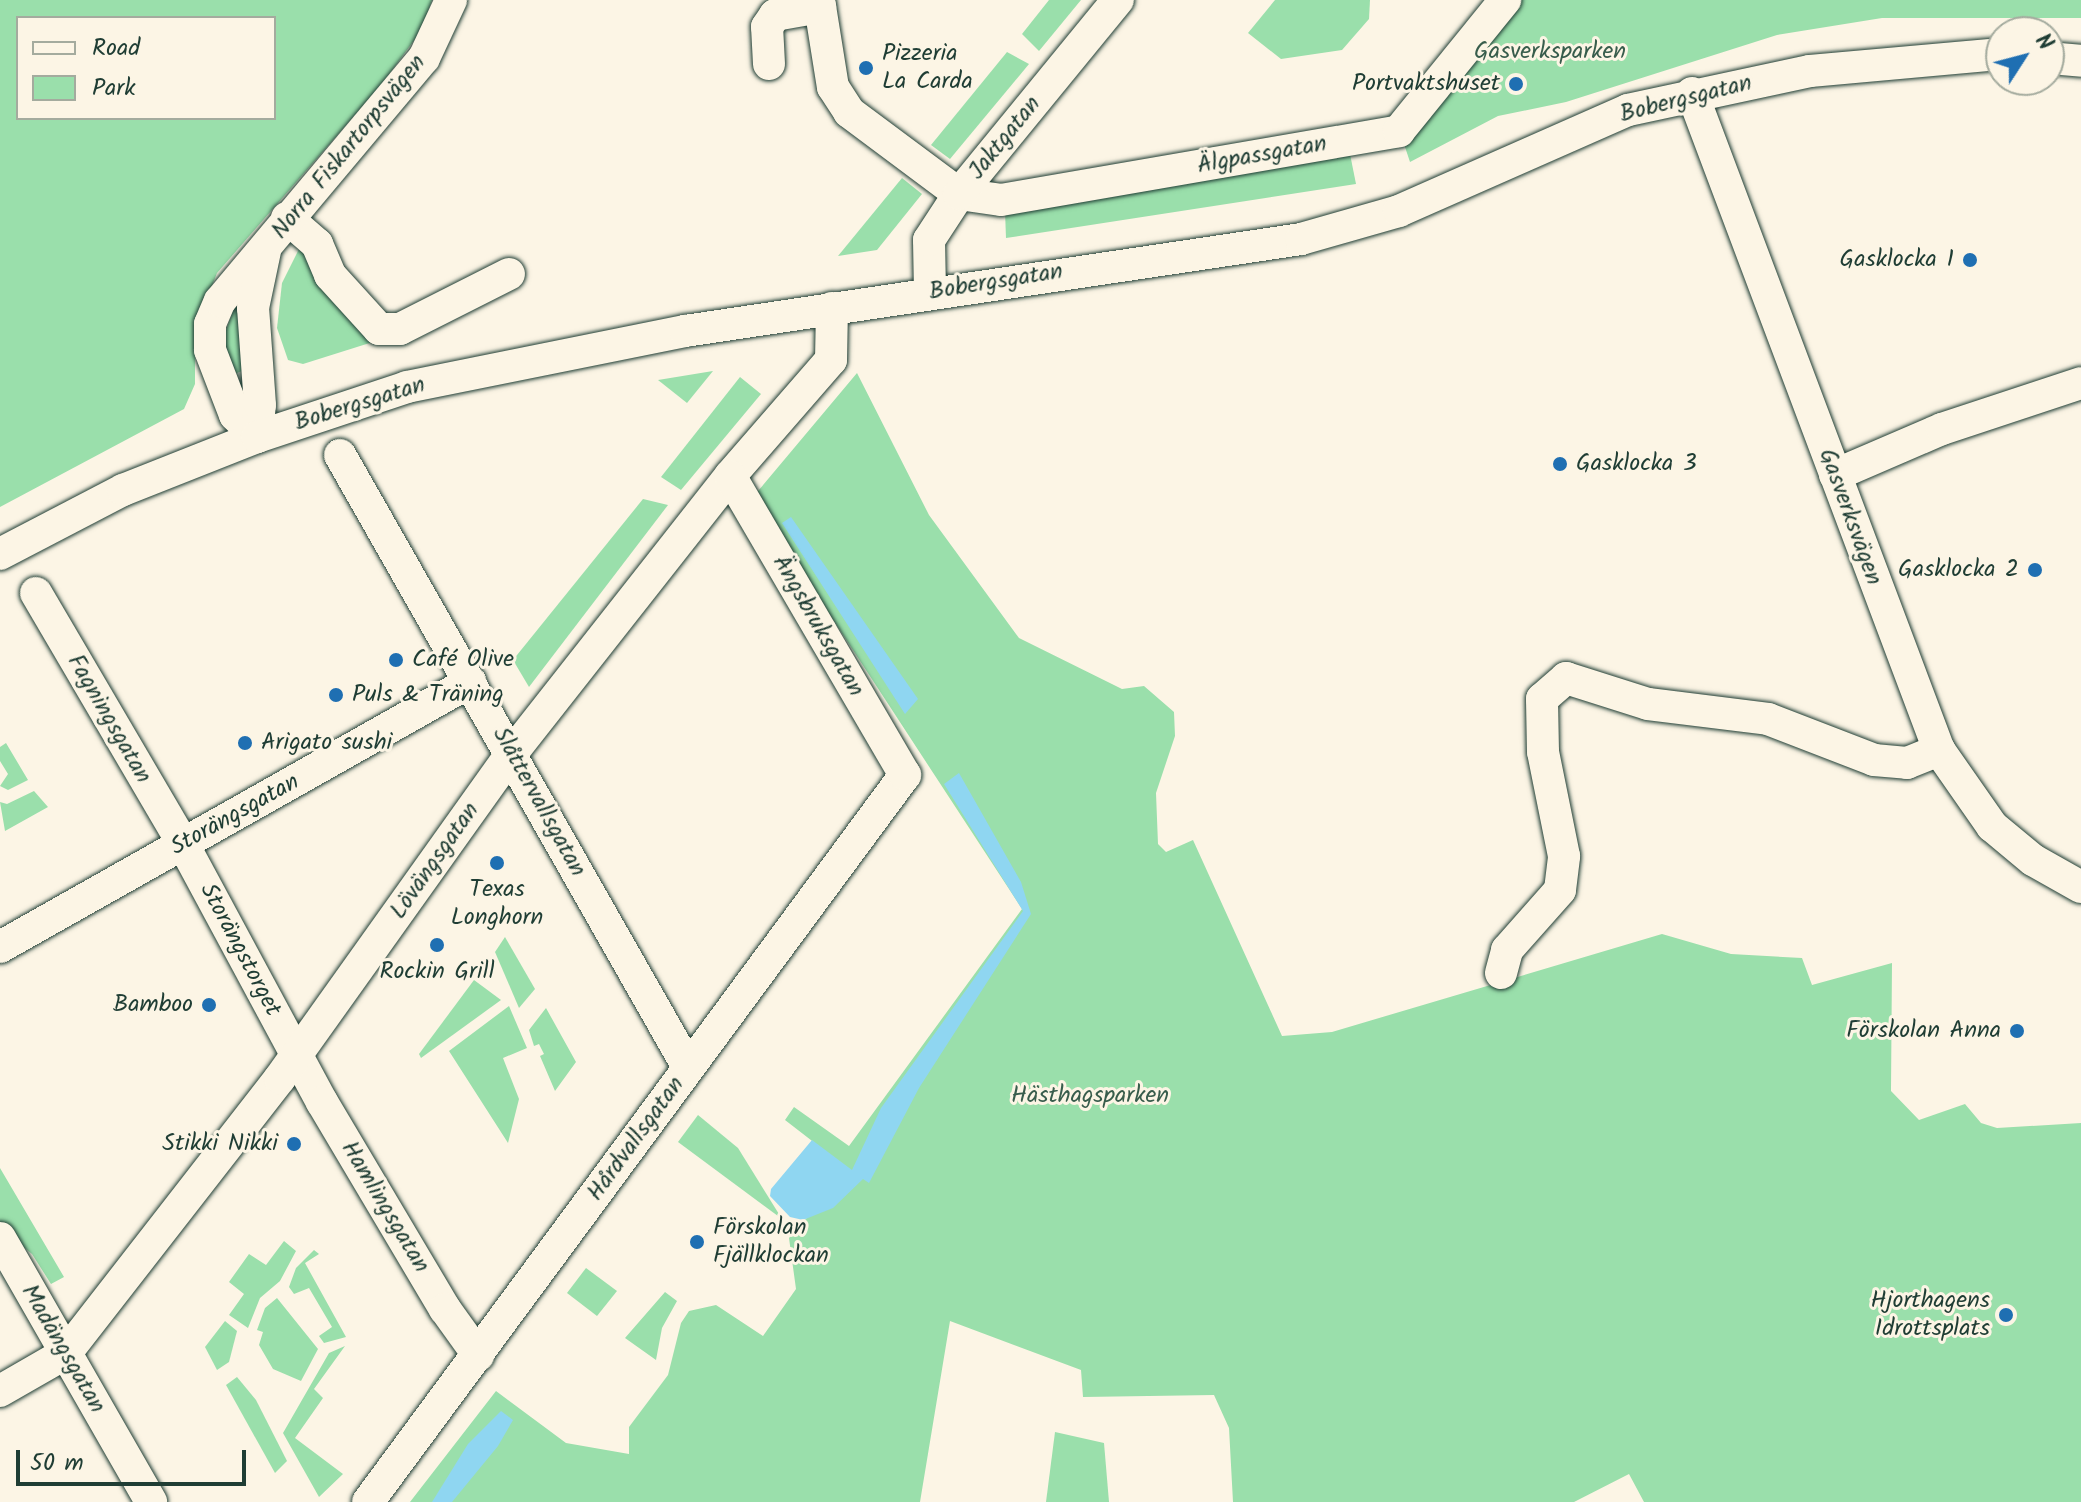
<!DOCTYPE html>
<html>
<head>
<meta charset="utf-8">
<style>
	body { margin:0 }
	#map { position:relative; width:2081px; height:1502px; overflow:hidden; background:#fcf5e5; font-family:Kalam,sans-serif }
	div>[style] { position:absolute }
	.green>* { inset:0; background:#9adfab }
	.water>* { inset:0; background:#8fd6f1 }
	.roads { filter:drop-shadow(0 0 2px #1f3d34) drop-shadow(0 0 2px #1f3d34) }
	.minor>* { height:32px; margin:-16px; padding:0 16px; transform-origin:16px; border-radius:16px; background:#fcf5e5 }
	.dots>* { width:22px; height:22px; translate:-50% -50%; box-sizing:border-box; border:4px solid #fcf5e5; border-radius:50% }
	span { translate:-50% -50%; white-space:nowrap; text-align:center; line-height:1.15; -webkit-text-stroke:6px #fcf5e5; paint-order:stroke }
	.park-label { font-size:24px; color:#385d4c }
	.poi-label { font-size:24px; color:#1f3d34 }
	.left { translate:0 -50%; text-align:left }
	.right { translate:-100% -50%; text-align:right }
	.street-label { font-size:24px; color:#1f3d34 }
	.legend { position:absolute; left:16px; top:16px; width:260px; height:104px; box-sizing:border-box; background:#fcf5e5; border:2px solid #a4ab9e; margin:0; padding:10px 14px; list-style:none; font-size:24px; color:#1f3d34 }
	.legend li { display:flex; align-items:center; gap:16px; height:40px }
	.legend b { width:40px; border:2px solid #a4ab9e }
	.north { position:absolute; left:1985px; top:16px; width:80px; height:80px; box-sizing:border-box; background:#fcf5e5; border:2px solid #a4ab9e; border-radius:50%; rotate:54deg; font-size:22px; font-weight:700; line-height:32px; text-align:center; color:#1f3d34 }
	.north::after { content:''; display:block; margin:auto; width:28px; height:36px; background:#1f6fb2; clip-path:polygon(50% 0,100% 100%,50% 72%,0 100%) }
	.scale { position:absolute; left:16px; top:1450px; width:230px; height:36px; box-sizing:border-box; border:4px solid #1f3d34; border-top:0; padding-left:10px; font-size:24px; line-height:28px; white-space:nowrap; color:#1f3d34; -webkit-text-stroke:6px #fcf5e5; paint-order:stroke }
</style>
</head>
<body>
<div id="map">
	<div class="green">
		<div style="clip-path:polygon(evenodd,0 0,432px 0,421px 31px,381px 85px,217px 273px,195px 329px,195px 384px,184px 409px,0 507px,0 0,18px 18px,274px 18px,274px 118px,18px 118px,18px 18px)"></div>
		<div style="clip-path:polygon(1049px 0,1081px 0,1039px 51px,1022px 34px)"></div>
		<div style="clip-path:polygon(1275px 0,1370px 0,1369px 19px,1342px 50px,1281px 59px,1248px 33px)"></div>
		<div style="clip-path:polygon(1521px 0,2081px 0,2081px 18px,1882px 18px,1777px 35px,1566px 102px,1498px 116px,1410px 162px,1404px 144px,1411px 128px)"></div>
		<div style="clip-path:polygon(1007px 52px,1029px 64px,950px 159px,931px 145px)"></div>
		<div style="clip-path:polygon(1350px 154px,1356px 184px,1006px 238px,1005px 211px)"></div>
		<div style="clip-path:polygon(902px 178px,922px 194px,877px 250px,838px 256px)"></div>
		<div style="clip-path:polygon(303px 241px,376px 341px,303px 364px,288px 360px,277px 328px,282px 283px)"></div>
		<div style="clip-path:polygon(238px 296px,242px 371px,226px 377px,221px 345px)"></div>
		<div style="clip-path:polygon(713px 371px,687px 403px,658px 380px)"></div>
		<div style="clip-path:polygon(857px 373px,929px 515px,1019px 638px,1122px 689px,1144px 686px,1174px 712px,1175px 736px,1156px 793px,1158px 844px,1166px 852px,1193px 840px,1282px 1036px,1332px 1032px,1662px 934px,1731px 954px,1802px 958px,1812px 985px,1892px 963px,1891px 1091px,1919px 1120px,1965px 1104px,1981px 1123px,1997px 1128px,2081px 1123px,2081px 1502px,1644px 1502px,1629px 1474px,1574px 1502px,1233px 1502px,1229px 1428px,1214px 1395px,1083px 1397px,1081px 1370px,950px 1321px,920px 1502px,410px 1502px,496px 1391px,566px 1443px,629px 1454px,629px 1427px,668px 1375px,681px 1323px,689px 1311px,716px 1305px,763px 1336px,796px 1289px,789px 1238px,827px 1195px,838px 1161px,785px 1120px,794px 1107px,849px 1146px,1022px 909px,753px 497px)"></div>
		<div style="clip-path:polygon(740px 377px,761px 394px,681px 490px,661px 477px)"></div>
		<div style="clip-path:polygon(643px 499px,668px 505px,529px 687px,513px 660px)"></div>
		<div style="clip-path:polygon(6px 743px,28px 780px,8px 790px,0 786px,8px 774px,0 761px,0 747px)"></div>
		<div style="clip-path:polygon(34px 791px,48px 807px,5px 831px,0 802px,7px 804px)"></div>
		<div style="clip-path:polygon(505px 937px,535px 989px,519px 1008px,495px 952px)"></div>
		<div style="clip-path:polygon(474px 980px,501px 1000px,421px 1058px,419px 1054px)"></div>
		<div style="clip-path:polygon(509px 1006px,527px 1048px,503px 1058px,519px 1099px,508px 1143px,449px 1051px)"></div>
		<div style="clip-path:polygon(546px 1008px,576px 1062px,555px 1091px,540px 1056px,544px 1054px,539px 1044px,534px 1046px,529px 1030px)"></div>
		<div style="clip-path:polygon(698px 1115px,738px 1148px,782px 1219px,678px 1142px)"></div>
		<div style="clip-path:polygon(0 1168px,64px 1277px,51px 1284px,32px 1254px,0 1228px)"></div>
		<div style="clip-path:polygon(284px 1241px,296px 1251px,280px 1281px,260px 1298px,248px 1328px,229px 1315px,244px 1294px,229px 1282px,249px 1254px,266px 1265px)"></div>
		<div style="clip-path:polygon(314px 1250px,319px 1254px,305px 1263px,346px 1337px,324px 1343px,319px 1336px,332px 1327px,309px 1288px,294px 1294px,289px 1287px,296px 1268px)"></div>
		<div style="clip-path:polygon(586px 1268px,617px 1291px,597px 1316px,567px 1293px)"></div>
		<div style="clip-path:polygon(665px 1292px,677px 1301px,662px 1328px,656px 1360px,625px 1338px)"></div>
		<div style="clip-path:polygon(277px 1298px,318px 1349px,301px 1381px,273px 1369px,259px 1345px,263px 1332px,257px 1330px,265px 1308px)"></div>
		<div style="clip-path:polygon(225px 1321px,237px 1331px,229px 1362px,217px 1370px,205px 1347px)"></div>
		<div style="clip-path:polygon(345px 1346px,314px 1389px,323px 1398px,295px 1438px,343px 1474px,319px 1497px,283px 1433px,329px 1353px)"></div>
		<div style="clip-path:polygon(237px 1377px,256px 1400px,287px 1461px,275px 1473px,226px 1385px)"></div>
		<div style="clip-path:polygon(1055px 1432px,1104px 1443px,1109px 1502px,1046px 1502px)"></div>
	</div>
	<div class="water">
		<div style="clip-path:polygon(791px 517px,918px 699px,905px 714px,782px 523px)"></div>
		<div style="clip-path:polygon(959px 773px,1021px 882px,1031px 914px,919px 1088px,869px 1183px,863px 1179px,833px 1208px,803px 1220px,790px 1217px,770px 1196px,771px 1189px,812px 1140px,852px 1170px,881px 1108px,1023px 911px,944px 784px)"></div>
		<div style="clip-path:polygon(501px 1411px,513px 1420px,498px 1446px,452px 1502px,432px 1502px,468px 1444px)"></div>
	</div>
	<div class="roads">
		<div class="minor">
			<div style="left:819px;top:0;width:88px;rotate:80.9deg"></div>
			<div style="left:833px;top:87px;width:30px;rotate:57deg"></div>
			<div style="left:849px;top:112px;width:137px;rotate:36.7deg"></div>
			<div style="left:959px;top:194px;width:42px;rotate:8.1deg"></div>
			<div style="left:1001px;top:200px;width:404px;rotate:-9.8deg"></div>
			<div style="left:1399px;top:131px;width:169px;rotate:-51deg"></div>
			<div style="left:2049px;top:58px;width:32px;rotate:5deg"></div>
			<div style="left:769px;top:64px;width:37px;rotate:-93deg"></div>
			<div style="left:767px;top:27px;width:14px;rotate:-56deg"></div>
			<div style="left:775px;top:15px;width:46px;rotate:-10.1deg"></div>
			<div style="left:1692px;top:93px;width:702px;rotate:69.4deg"></div>
			<div style="left:1939px;top:750px;width:93px;rotate:55.1deg"></div>
			<div style="left:1992px;top:826px;width:53px;rotate:39.7deg"></div>
			<div style="left:2033px;top:860px;width:55px;rotate:29.4deg"></div>
			<div style="left:287px;top:218px;width:40px;rotate:41deg"></div>
			<div style="left:317px;top:244px;width:34px;rotate:67deg"></div>
			<div style="left:330px;top:275px;width:73px;rotate:47.8deg"></div>
			<div style="left:379px;top:329px;width:21px"></div>
			<div style="left:400px;top:329px;width:122px;rotate:-26.8deg"></div>
			<div style="left:930px;top:292px;width:52px;rotate:-91.1deg"></div>
			<div style="left:929px;top:240px;width:55px;rotate:-56.9deg"></div>
			<div style="left:959px;top:194px;width:251px;rotate:-50.7deg"></div>
			<div style="left:257px;top:437px;width:31px;rotate:-135deg"></div>
			<div style="left:235px;top:415px;width:70px;rotate:-111deg"></div>
			<div style="left:210px;top:350px;width:26px;rotate:-90deg"></div>
			<div style="left:210px;top:324px;width:25px;rotate:-67deg"></div>
			<div style="left:220px;top:301px;width:317px;rotate:-50deg"></div>
			<div style="left:424px;top:58px;width:64px;rotate:-65deg"></div>
			<div style="left:257px;top:437px;width:32px;rotate:-85deg"></div>
			<div style="left:260px;top:405px;width:97px;rotate:-94.1deg"></div>
			<div style="left:253px;top:308px;width:58px;rotate:-78.1deg"></div>
			<div style="left:340px;top:455px;width:704px;rotate:60.38deg"></div>
			<div style="left:1835px;top:475px;width:116px;rotate:-23.3deg"></div>
			<div style="left:1942px;top:429px;width:146px;rotate:-18.3deg"></div>
			<div style="left:0;top:554px;width:139px;rotate:-27.5deg"></div>
			<div style="left:123px;top:490px;width:144px;rotate:-21.6deg"></div>
			<div style="left:257px;top:437px;width:158px;rotate:-18.4deg"></div>
			<div style="left:407px;top:387px;width:284px;rotate:-11.4deg"></div>
			<div style="left:685px;top:331px;width:623px;rotate:-8.49deg"></div>
			<div style="left:1301px;top:239px;width:102px;rotate:-15.9deg"></div>
			<div style="left:1399px;top:211px;width:250px;rotate:-23.8deg"></div>
			<div style="left:1628px;top:110px;width:186px;rotate:-12.1deg"></div>
			<div style="left:1810px;top:71px;width:192px;rotate:-5.1deg"></div>
			<div style="left:36px;top:593px;width:291px;rotate:59.6deg"></div>
			<div style="left:183px;top:844px;width:293px;rotate:61.7deg"></div>
			<div style="left:322px;top:1102px;width:241px;rotate:59.3deg"></div>
			<div style="left:445px;top:1309px;width:57px;rotate:54.3deg"></div>
			<div style="left:0;top:947px;width:540px;rotate:-29.42deg"></div>
			<div style="left:1501px;top:973px;width:24px;rotate:-75deg"></div>
			<div style="left:1507px;top:950px;width:80px;rotate:-48.5deg"></div>
			<div style="left:1560px;top:890px;width:34px;rotate:-83deg"></div>
			<div style="left:1564px;top:856px;width:106px;rotate:-101.4deg"></div>
			<div style="left:1543px;top:752px;width:53px;rotate:-91.1deg"></div>
			<div style="left:1542px;top:699px;width:32px;rotate:-41deg"></div>
			<div style="left:1566px;top:678px;width:86px;rotate:17.6deg"></div>
			<div style="left:1648px;top:704px;width:121px;rotate:7.1deg"></div>
			<div style="left:1768px;top:719px;width:114px;rotate:21.1deg"></div>
			<div style="left:1874px;top:760px;width:33px;rotate:5deg"></div>
			<div style="left:1907px;top:763px;width:35px;rotate:-22deg"></div>
			<div style="left:0;top:1238px;width:304px;rotate:60.2deg"></div>
			<div style="left:0;top:1391px;width:76px;rotate:-29.9deg"></div>
			<div style="left:66px;top:1353px;width:348px;rotate:-52.1deg"></div>
			<div style="left:280px;top:1078px;width:399px;rotate:-54.5deg"></div>
			<div style="left:512px;top:753px;width:352px;rotate:-51.8deg"></div>
			<div style="left:730px;top:476px;width:154px;rotate:-49deg"></div>
			<div style="left:831px;top:360px;width:52px;rotate:-88.9deg"></div>
			<div style="left:368px;top:1502px;width:904px;rotate:-53.55deg"></div>
			<div style="left:905px;top:775px;width:346px;rotate:-120.3deg"></div>
		</div>
	</div>
	<div class="dots">
		<div style="left:866px;top:68px;background:#1f6fb2"></div>
		<div style="left:1516px;top:84px;background:#1f6fb2"></div>
		<div style="left:1970px;top:260px;background:#1f6fb2"></div>
		<div style="left:1560px;top:464px;background:#1f6fb2"></div>
		<div style="left:2035px;top:570px;background:#1f6fb2"></div>
		<div style="left:396px;top:660px;background:#1f6fb2"></div>
		<div style="left:336px;top:695px;background:#1f6fb2"></div>
		<div style="left:245px;top:743px;background:#1f6fb2"></div>
		<div style="left:497px;top:863px;background:#1f6fb2"></div>
		<div style="left:437px;top:945px;background:#1f6fb2"></div>
		<div style="left:209px;top:1005px;background:#1f6fb2"></div>
		<div style="left:2017px;top:1031px;background:#1f6fb2"></div>
		<div style="left:294px;top:1144px;background:#1f6fb2"></div>
		<div style="left:697px;top:1242px;background:#1f6fb2"></div>
		<div style="left:2006px;top:1315px;background:#1f6fb2"></div>
	</div>
	<div class="park-label">
		<span style="left:1550px;top:52px">Gasverksparken</span>
		<span style="left:1090px;top:1096px">Hästhagsparken</span>
	</div>
	<div class="poi-label">
		<span class="left" style="left:882px;top:68px">Pizzeria<br>La Carda</span>
		<span class="right" style="left:1500px;top:84px">Portvaktshuset</span>
		<span class="right" style="left:1954px;top:260px">Gasklocka 1</span>
		<span class="left" style="left:1576px;top:464px">Gasklocka 3</span>
		<span class="right" style="left:2019px;top:570px">Gasklocka 2</span>
		<span class="left" style="left:412px;top:660px">Café Olive</span>
		<span class="left" style="left:352px;top:695px">Puls &amp; Träning</span>
		<span class="left" style="left:261px;top:743px">Arigato sushi</span>
		<span style="left:497px;top:904px">Texas<br>Longhorn</span>
		<span style="left:437px;top:972px">Rockin Grill</span>
		<span class="right" style="left:193px;top:1005px">Bamboo</span>
		<span class="right" style="left:2001px;top:1031px">Förskolan Anna</span>
		<span class="right" style="left:278px;top:1144px">Stikki Nikki</span>
		<span class="left" style="left:713px;top:1242px">Förskolan<br>Fjällklockan</span>
		<span class="right" style="left:1990px;top:1315px">Hjorthagens<br>Idrottsplats</span>
	</div>
	<div class="street-label">
		<span style="left:1686px;top:99px;rotate:-14deg">Bobergsgatan</span>
		<span style="left:1005px;top:138px;rotate:-51deg">Jaktgatan</span>
		<span style="left:349px;top:147px;rotate:-51deg">Norra Fiskartorpsvägen</span>
		<span style="left:1262px;top:155px;rotate:-10deg">Älgpassgatan</span>
		<span style="left:996px;top:282px;rotate:-9deg">Bobergsgatan</span>
		<span style="left:360px;top:404px;rotate:-17deg">Bobergsgatan</span>
		<span style="left:1850px;top:517px;rotate:70deg">Gasverksvägen</span>
		<span style="left:818px;top:626px;rotate:60deg">Ängsbruksgatan</span>
		<span style="left:109px;top:719px;rotate:60deg">Fagningsgatan</span>
		<span style="left:539px;top:802px;rotate:61deg">Slåttervallsgatan</span>
		<span style="left:235px;top:815px;rotate:-29deg">Storängsgatan</span>
		<span style="left:435px;top:861px;rotate:-55deg">Lövängsgatan</span>
		<span style="left:240px;top:950px;rotate:62deg">Storängstorget</span>
		<span style="left:636px;top:1139px;rotate:-54deg">Hårdvallsgatan</span>
		<span style="left:385px;top:1207px;rotate:59deg">Hamlingsgatan</span>
		<span style="left:63px;top:1349px;rotate:60deg">Madängsgatan</span>
	</div>
	<ul class="legend">
	<li><b style="height:10px;background:#fcf5e5"></b>Road</li>
	<li><b style="height:22px;background:#9adfab"></b>Park</li>
	</ul>
	<div class="north">N</div>
	<div class="scale">50 m</div>
</div>
</body>
</html>
